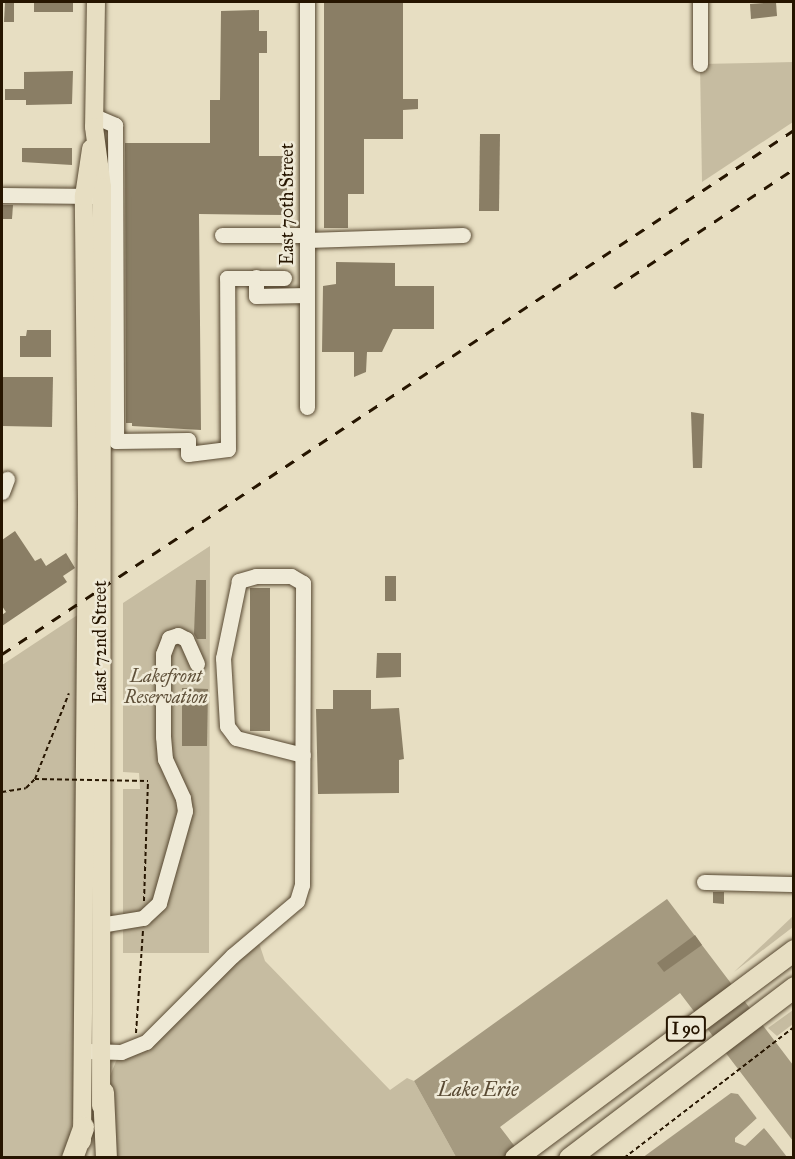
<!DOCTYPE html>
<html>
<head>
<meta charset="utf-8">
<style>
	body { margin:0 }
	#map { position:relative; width:795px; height:1159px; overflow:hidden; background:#e7dec2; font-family:"IM FELL Great Primer",serif }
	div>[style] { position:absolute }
	.green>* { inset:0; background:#c6bca1 }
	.water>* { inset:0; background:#a59a80 }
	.pier>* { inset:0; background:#e7dec2 }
	.building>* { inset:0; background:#8a7e65 }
	.path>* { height:2px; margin-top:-1px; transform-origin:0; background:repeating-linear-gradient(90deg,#261500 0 4.5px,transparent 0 7.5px) }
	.roads { filter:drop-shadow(0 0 2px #564730) drop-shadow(0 0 2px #564730) }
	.minor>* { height:15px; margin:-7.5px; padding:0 7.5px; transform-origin:7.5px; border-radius:7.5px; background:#efead7 }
	.major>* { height:18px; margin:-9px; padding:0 9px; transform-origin:9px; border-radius:9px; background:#e7dec2 }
	.highway>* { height:21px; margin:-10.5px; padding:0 10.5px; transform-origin:10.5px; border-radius:10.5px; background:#e7dec2 }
	.rail>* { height:3px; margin-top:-1.5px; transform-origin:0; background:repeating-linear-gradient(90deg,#261500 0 10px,transparent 0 20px) }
	.path-bridge>* { height:2px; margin-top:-1px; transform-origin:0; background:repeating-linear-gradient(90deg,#261500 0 4.5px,transparent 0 7.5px) }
	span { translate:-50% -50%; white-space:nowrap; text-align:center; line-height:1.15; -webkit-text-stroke:5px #efead7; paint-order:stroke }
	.shield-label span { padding:2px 4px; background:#efead7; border:2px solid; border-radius:4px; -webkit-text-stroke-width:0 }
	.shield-label { font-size:16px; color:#261500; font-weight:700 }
	.street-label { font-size:18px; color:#261500 }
	.park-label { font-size:18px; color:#5e4f38; font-style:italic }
	.water-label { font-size:20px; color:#594a33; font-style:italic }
	.frame { position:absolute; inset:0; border:3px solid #261500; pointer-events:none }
</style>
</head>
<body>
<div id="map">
	<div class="green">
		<div style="clip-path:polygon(794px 62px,793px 122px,702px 182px,700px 64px)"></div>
		<div style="clip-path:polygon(210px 546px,209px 953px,123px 953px,123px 789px,140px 789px,139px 773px,123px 772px,123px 603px)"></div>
		<div style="clip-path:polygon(79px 614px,80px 1080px,66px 1157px,2px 1158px,2px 665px)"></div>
		<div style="clip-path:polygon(793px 916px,793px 927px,734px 972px)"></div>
		<div style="clip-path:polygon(259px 943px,265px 961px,390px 1090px,407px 1078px,414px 1081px,456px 1157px,113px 1157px,110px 1076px,117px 1059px,202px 993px)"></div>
		<div style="clip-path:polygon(793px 1010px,793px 1024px,777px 1036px,768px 1028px)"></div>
	</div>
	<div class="water">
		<div style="clip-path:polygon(667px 899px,793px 1065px,793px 1141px,680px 993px,500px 1127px,523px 1157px,456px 1157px,414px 1081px)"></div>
		<div style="clip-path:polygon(731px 1093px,738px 1094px,787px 1157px,642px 1158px)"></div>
	</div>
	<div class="pier">
		<div style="clip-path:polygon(744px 1096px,790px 1156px,790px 1158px,764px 1128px,745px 1146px,735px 1142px,735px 1138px,757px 1118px)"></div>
	</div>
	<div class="building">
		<div style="clip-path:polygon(5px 2px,14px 2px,14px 22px,4px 22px)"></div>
		<div style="clip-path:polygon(34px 2px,73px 2px,73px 12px,34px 12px)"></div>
		<div style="clip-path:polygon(324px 2px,403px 2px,403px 99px,418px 99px,418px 109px,403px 110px,403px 139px,364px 139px,364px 194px,348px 194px,348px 228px,324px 228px)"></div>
		<div style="clip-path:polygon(776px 2px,777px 16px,751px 19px,750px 4px)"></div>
		<div style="clip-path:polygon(259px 10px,259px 31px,267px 31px,267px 53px,259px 53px,259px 156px,287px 156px,287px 215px,199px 214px,201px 430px,132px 426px,132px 423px,126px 423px,125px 143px,210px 143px,210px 100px,220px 100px,221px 11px)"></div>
		<div style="clip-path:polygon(73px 71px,72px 104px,26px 105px,26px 100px,5px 100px,5px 89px,24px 89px,24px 72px)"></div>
		<div style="clip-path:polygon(480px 134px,500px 134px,499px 211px,479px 211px)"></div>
		<div style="clip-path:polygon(22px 148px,72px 148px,72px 165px,22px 162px)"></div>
		<div style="clip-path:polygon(2px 205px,13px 205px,12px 219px,2px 219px)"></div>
		<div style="clip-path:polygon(336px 262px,395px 263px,395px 286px,434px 286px,434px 329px,393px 329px,382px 352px,367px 352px,366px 372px,354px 377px,354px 352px,322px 352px,323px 286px,336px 284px)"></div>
		<div style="clip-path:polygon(27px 330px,51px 330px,51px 357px,20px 357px,20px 336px,26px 336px)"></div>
		<div style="clip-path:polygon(2px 377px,53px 377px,52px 427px,2px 426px)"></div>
		<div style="clip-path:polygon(691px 412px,704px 414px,702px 468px,693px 468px)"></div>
		<div style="clip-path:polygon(15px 531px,35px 561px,41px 558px,46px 566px,66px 553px,75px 568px,63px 576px,67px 582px,2px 626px,2px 615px,6px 612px,2px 606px,2px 540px)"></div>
		<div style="clip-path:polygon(385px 576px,396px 576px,396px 601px,385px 601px)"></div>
		<div style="clip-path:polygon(196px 580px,206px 580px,206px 639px,197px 639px,194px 634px)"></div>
		<div style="clip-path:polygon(250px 588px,270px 588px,270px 731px,250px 731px)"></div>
		<div style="clip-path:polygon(377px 653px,401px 653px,401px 677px,376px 678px)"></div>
		<div style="clip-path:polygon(182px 688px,208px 689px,207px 746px,182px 746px)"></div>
		<div style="clip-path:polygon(333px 690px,371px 690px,371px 709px,399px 708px,404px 759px,399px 760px,399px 793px,318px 794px,316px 709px,333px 709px)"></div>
		<div style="clip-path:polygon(713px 892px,724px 892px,724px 904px,713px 903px)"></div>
		<div style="clip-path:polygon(695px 935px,702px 945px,664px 972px,657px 963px)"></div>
	</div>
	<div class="path">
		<div style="left:2px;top:792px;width:24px;rotate:-9deg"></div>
		<div style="left:26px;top:788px;width:13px;rotate:-45deg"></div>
		<div style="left:35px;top:779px;width:92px;rotate:-68.4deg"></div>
		<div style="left:144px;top:901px;width:120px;rotate:-88.1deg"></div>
		<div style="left:136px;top:1033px;width:103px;rotate:-86.1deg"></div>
		<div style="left:624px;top:1158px;width:215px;rotate:-37.6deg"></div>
	</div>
	<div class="roads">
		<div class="minor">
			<div style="left:700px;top:2px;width:62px;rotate:90deg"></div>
			<div style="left:94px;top:116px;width:23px;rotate:23deg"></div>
			<div style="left:115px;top:125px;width:316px;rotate:89.8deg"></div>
			<div style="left:116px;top:441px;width:72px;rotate:-0.8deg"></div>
			<div style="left:188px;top:440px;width:14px;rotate:90deg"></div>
			<div style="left:188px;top:454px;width:40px;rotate:-7.1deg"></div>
			<div style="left:228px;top:449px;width:171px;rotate:-90.3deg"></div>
			<div style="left:227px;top:278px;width:57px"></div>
			<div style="left:2px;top:195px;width:92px;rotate:0.6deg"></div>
			<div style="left:222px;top:235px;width:85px"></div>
			<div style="left:307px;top:240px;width:156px;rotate:-1.8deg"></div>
			<div style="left:256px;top:277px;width:19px;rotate:90deg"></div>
			<div style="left:256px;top:296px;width:51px;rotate:-1.1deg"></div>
			<div style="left:307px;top:407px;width:405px;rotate:-90deg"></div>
			<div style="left:2px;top:492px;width:14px;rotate:-69deg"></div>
			<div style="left:704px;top:882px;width:90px;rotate:1.3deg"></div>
			<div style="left:100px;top:925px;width:44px;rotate:-9.2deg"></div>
			<div style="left:143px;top:918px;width:22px;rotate:-43deg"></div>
			<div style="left:159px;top:903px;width:96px;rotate:-74.2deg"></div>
			<div style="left:185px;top:811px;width:13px;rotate:-99deg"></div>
			<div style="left:183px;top:798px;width:43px;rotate:-114.8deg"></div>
			<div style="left:165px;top:759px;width:22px;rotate:-95deg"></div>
			<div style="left:163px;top:737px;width:83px;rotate:-90deg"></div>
			<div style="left:163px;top:654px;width:17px;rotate:-69deg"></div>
			<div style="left:169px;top:638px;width:9px;rotate:-18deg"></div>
			<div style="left:178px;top:635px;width:9px;rotate:27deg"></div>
			<div style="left:186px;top:639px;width:27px;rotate:66deg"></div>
			<div style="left:89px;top:1051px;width:32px;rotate:2deg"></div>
			<div style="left:121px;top:1052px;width:27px;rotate:-22deg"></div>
			<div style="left:146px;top:1042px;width:122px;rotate:-45deg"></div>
			<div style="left:232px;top:956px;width:85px;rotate:-40.2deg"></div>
			<div style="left:297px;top:901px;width:17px;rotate:-73deg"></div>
			<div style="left:302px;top:885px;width:302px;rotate:-89.8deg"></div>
			<div style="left:303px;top:583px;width:14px;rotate:-150deg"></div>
			<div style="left:291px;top:576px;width:35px;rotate:180deg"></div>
			<div style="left:256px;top:576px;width:18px;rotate:164deg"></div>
			<div style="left:239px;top:581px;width:79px;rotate:101.7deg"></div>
			<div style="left:223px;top:658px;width:68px;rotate:86.6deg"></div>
			<div style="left:227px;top:726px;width:15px;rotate:53deg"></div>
			<div style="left:236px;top:738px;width:69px;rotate:14.2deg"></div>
		</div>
		<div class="major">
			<div style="left:96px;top:2px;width:125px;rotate:90.9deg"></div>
			<div style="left:94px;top:127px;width:61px;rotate:82.4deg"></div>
			<div style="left:102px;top:187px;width:919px;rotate:90.06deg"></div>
			<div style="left:82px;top:1141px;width:637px;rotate:-89.55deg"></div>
			<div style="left:87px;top:504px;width:308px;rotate:-90.6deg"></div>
			<div style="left:84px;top:196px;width:48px;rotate:-81.5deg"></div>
		</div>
		<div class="highway">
			<div style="left:103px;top:1092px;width:66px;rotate:87.4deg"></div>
			<div style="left:72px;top:1158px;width:33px;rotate:-70deg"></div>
			<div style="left:515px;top:1158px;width:348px;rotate:-36.7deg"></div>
			<div style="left:569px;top:1158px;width:283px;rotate:-37.2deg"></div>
		</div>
	</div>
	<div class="rail">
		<div style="left:614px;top:288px;width:216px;rotate:-33.5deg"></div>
		<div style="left:2px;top:654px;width:950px;rotate:-33.49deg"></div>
	</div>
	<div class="path-bridge">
		<div style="left:35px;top:779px;width:113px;rotate:1deg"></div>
	</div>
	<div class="shield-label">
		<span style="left:686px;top:1029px">I 90</span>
	</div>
	<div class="street-label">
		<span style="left:287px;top:204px;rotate:-90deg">East 70th Street</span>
		<span style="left:100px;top:642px;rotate:-90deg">East 72nd Street</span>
	</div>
	<div class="park-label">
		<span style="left:166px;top:687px">Lakefront<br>Reservation</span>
	</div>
	<div class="water-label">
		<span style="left:478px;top:1089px">Lake Erie</span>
	</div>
	<div class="frame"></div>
</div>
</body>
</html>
